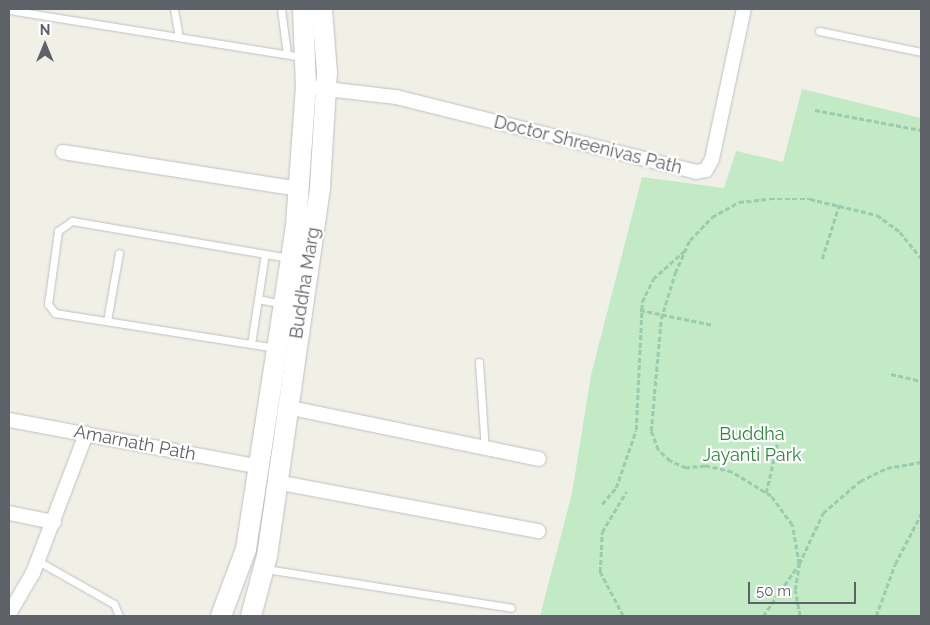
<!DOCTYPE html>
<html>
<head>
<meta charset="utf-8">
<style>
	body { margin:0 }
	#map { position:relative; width:930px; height:625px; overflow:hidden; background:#f1f0e6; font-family:Raleway,sans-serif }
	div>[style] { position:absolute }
	.green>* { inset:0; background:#c1eac5 }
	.path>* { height:2.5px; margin-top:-1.25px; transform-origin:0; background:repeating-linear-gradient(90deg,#99ccad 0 5px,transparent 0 7.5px) }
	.roads { filter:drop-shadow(0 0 1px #bebfc6) drop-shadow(0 0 1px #bebfc6) }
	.service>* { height:7px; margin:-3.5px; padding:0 3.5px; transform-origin:3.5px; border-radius:3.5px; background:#fff }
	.minor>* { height:14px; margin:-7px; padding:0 7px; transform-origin:7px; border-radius:7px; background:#fff }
	.secondary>* { height:20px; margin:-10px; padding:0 10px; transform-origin:10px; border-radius:10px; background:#fff }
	span { translate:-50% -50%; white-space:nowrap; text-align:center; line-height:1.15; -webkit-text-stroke:4.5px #fff; paint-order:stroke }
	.street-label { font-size:18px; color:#5e6168 }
	.park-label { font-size:18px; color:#2f853b }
	.frame { position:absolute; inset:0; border:10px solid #5e6168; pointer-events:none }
	.north { position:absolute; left:20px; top:20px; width:50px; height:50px; -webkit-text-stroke:4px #fff; paint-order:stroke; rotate:0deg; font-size:14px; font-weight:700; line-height:20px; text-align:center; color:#5e6168 }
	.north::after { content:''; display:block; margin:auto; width:18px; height:22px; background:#5e6168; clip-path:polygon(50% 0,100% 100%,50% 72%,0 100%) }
	.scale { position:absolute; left:748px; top:582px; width:108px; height:22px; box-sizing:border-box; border:2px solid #5e6168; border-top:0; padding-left:6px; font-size:15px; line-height:18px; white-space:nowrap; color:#5e6168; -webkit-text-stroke:4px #fff; paint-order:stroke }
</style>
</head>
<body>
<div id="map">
	<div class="green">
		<div style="clip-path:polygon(802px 89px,921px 118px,921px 616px,540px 616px,572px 493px,591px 375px,642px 177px,724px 188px,736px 151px,783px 162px)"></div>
	</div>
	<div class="path">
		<div style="left:815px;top:110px;width:108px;rotate:10.7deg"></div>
		<div style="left:822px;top:259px;width:57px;rotate:-72.5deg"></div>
		<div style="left:640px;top:310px;width:75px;rotate:11.6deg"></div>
		<div style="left:891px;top:374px;width:31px;rotate:13deg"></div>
		<div style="left:766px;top:493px;width:58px;rotate:-77.2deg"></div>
		<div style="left:602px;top:504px;width:21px;rotate:-49deg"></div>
		<div style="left:616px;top:488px;width:61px;rotate:-71deg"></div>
		<div style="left:636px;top:430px;width:128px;rotate:-87.3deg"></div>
		<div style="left:642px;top:302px;width:25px;rotate:-64deg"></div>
		<div style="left:653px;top:279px;width:42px;rotate:-42.1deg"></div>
		<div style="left:623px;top:616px;width:50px;rotate:-117.6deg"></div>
		<div style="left:600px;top:572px;width:40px;rotate:-87.1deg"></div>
		<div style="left:602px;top:532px;width:47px;rotate:-59deg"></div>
		<div style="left:763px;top:616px;width:63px;rotate:-55.3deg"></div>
		<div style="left:799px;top:564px;width:40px;rotate:-100deg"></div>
		<div style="left:792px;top:525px;width:36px;rotate:-126deg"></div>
		<div style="left:771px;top:496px;width:46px;rotate:-148.4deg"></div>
		<div style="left:732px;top:472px;width:28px;rotate:-167deg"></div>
		<div style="left:705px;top:466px;width:19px;rotate:174deg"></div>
		<div style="left:686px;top:468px;width:17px;rotate:-156deg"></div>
		<div style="left:670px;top:461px;width:16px;rotate:-137deg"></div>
		<div style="left:658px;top:450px;width:20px;rotate:-110deg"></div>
		<div style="left:651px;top:431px;width:112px;rotate:-84.9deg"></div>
		<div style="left:661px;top:319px;width:48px;rotate:-73.1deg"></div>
		<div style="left:675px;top:273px;width:36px;rotate:-66deg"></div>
		<div style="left:690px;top:240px;width:32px;rotate:-46deg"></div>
		<div style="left:712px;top:217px;width:31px;rotate:-29deg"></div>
		<div style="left:739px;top:202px;width:31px;rotate:-6deg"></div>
		<div style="left:770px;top:199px;width:40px"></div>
		<div style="left:810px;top:199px;width:69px;rotate:13.4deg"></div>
		<div style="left:877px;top:215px;width:29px;rotate:36deg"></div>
		<div style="left:900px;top:232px;width:33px;rotate:51deg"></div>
		<div style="left:800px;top:616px;width:26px;rotate:-101deg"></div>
		<div style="left:795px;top:590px;width:26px;rotate:-81deg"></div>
		<div style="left:799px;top:564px;width:56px;rotate:-64.8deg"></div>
		<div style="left:823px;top:513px;width:49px;rotate:-40.9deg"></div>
		<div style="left:860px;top:481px;width:30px;rotate:-26deg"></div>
		<div style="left:887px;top:468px;width:35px;rotate:-10deg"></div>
		<div style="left:876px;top:616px;width:55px;rotate:-69.9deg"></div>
		<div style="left:895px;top:564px;width:56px;rotate:-62.5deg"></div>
	</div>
	<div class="roads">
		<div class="service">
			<div style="left:174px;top:9px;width:28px;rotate:80deg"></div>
			<div style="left:281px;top:9px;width:45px;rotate:82.4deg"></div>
			<div style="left:9px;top:10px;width:297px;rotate:9.1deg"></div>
			<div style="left:819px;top:31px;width:104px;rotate:11.6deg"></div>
			<div style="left:258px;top:299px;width:25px;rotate:12deg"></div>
			<div style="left:107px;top:321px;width:69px;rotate:-80deg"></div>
			<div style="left:251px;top:344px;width:91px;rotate:-81.2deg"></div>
			<div style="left:276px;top:348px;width:224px;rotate:-171deg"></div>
			<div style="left:55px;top:313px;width:11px;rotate:-128deg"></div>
			<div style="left:48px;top:304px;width:74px;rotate:-82.2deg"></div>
			<div style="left:58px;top:231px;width:17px;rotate:-36deg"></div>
			<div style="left:72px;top:221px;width:220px;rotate:9.7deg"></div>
			<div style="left:479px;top:362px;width:87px;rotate:86.1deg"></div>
			<div style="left:38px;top:561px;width:87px;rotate:29.5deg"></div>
			<div style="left:114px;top:604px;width:13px;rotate:67deg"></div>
			<div style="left:266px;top:569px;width:248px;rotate:9deg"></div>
		</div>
		<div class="minor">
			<div style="left:318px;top:88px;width:79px;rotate:6.6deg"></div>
			<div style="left:396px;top:97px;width:309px;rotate:14deg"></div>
			<div style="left:696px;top:172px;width:10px;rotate:-11deg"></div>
			<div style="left:706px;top:170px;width:13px;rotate:-61deg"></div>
			<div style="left:712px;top:159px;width:153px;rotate:-78deg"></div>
			<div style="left:63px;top:152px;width:239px;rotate:8.9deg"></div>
			<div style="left:286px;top:407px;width:258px;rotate:11.6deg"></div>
			<div style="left:9px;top:420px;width:255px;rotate:10.6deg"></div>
			<div style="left:276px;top:482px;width:267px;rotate:10.6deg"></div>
			<div style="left:9px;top:513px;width:46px;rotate:11.3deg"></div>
			<div style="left:9px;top:614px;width:48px;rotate:-59.7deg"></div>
			<div style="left:33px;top:573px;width:149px;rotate:-69.1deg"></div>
		</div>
		<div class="secondary">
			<div style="left:221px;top:616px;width:72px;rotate:-69.5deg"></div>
			<div style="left:246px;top:549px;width:328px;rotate:-81.2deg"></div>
			<div style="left:296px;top:225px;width:138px;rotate:-85.9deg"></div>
			<div style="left:306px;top:87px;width:78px;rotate:-92.2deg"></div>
			<div style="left:251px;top:616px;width:62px;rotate:-75.1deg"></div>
			<div style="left:267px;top:556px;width:374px;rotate:-81.8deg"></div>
			<div style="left:320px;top:186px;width:113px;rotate:-86.5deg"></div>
			<div style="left:327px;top:73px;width:64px;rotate:-94.5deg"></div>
		</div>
	</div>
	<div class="street-label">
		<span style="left:588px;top:145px;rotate:14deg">Doctor Shreenivas Path</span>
		<span style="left:305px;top:283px;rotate:-81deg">Buddha Marg</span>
		<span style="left:135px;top:443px;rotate:11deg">Amarnath Path</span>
	</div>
	<div class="park-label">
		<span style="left:752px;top:445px">Buddha<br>Jayanti Park</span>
	</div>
	<div class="frame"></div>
	<div class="north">N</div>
	<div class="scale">50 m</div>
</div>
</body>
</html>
